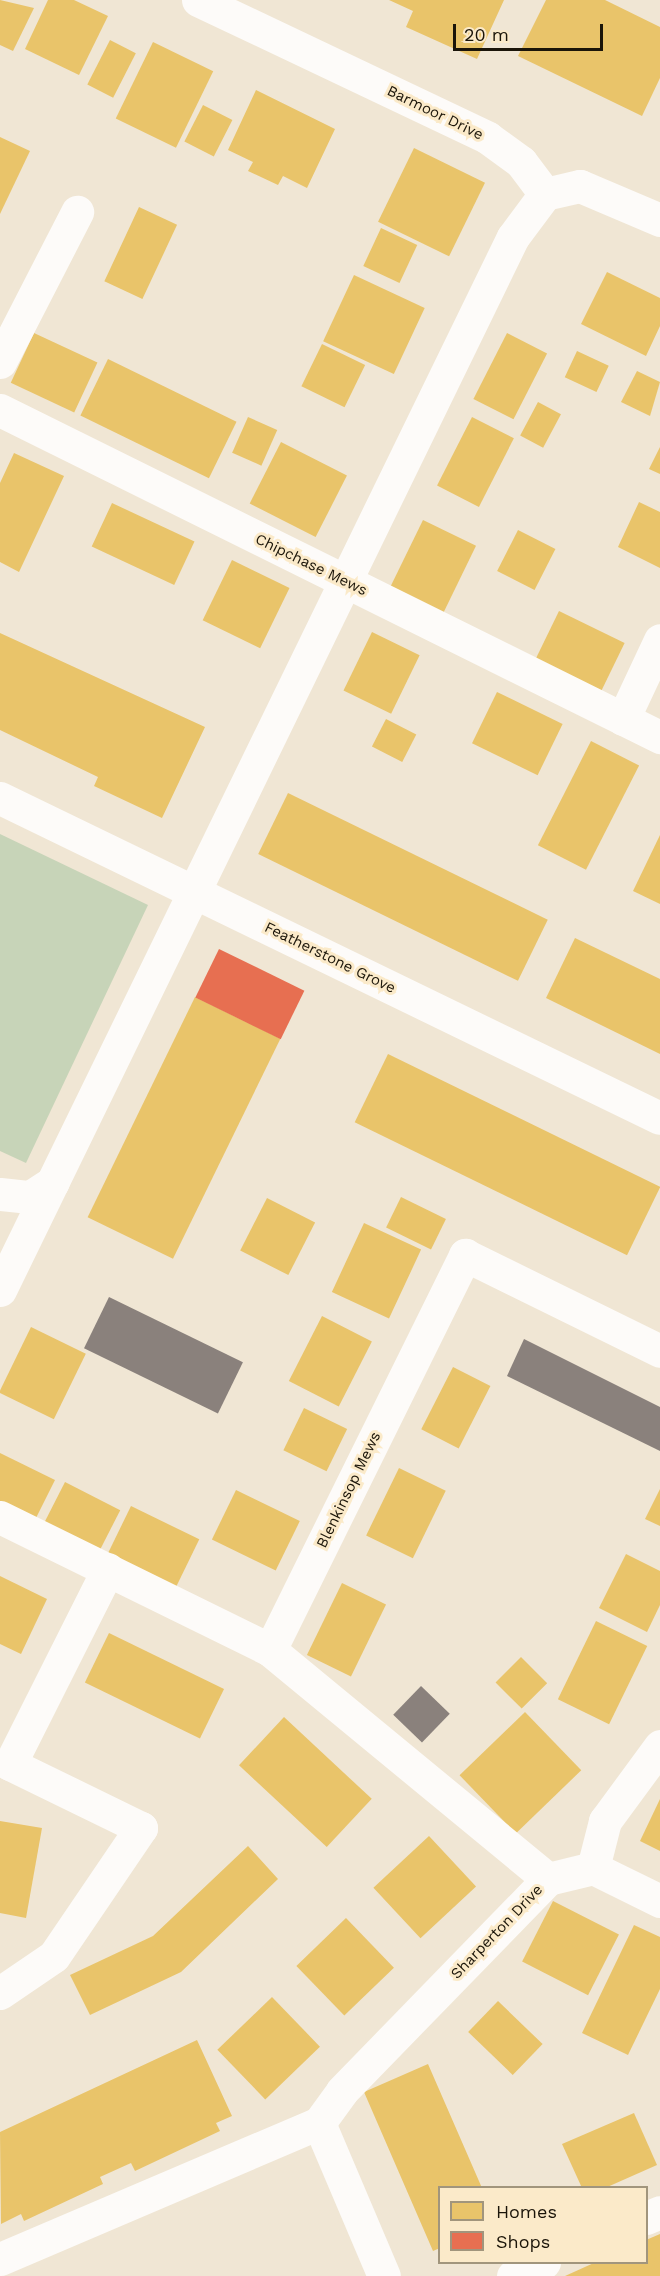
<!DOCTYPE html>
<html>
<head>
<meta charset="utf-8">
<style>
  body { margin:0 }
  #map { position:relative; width:660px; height:2276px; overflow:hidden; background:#f0e6d4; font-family:"Work Sans",sans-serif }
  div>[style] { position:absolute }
  .green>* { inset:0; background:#c7d4b8 }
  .homes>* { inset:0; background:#e9c46a; transform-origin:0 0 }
  .shops>* { inset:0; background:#e76f51; transform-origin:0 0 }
  .industry>* { inset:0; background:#8a817c; transform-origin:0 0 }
  .minor>* { height:33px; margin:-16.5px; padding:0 16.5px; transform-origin:16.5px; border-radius:16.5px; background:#fdfbf9 }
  span { translate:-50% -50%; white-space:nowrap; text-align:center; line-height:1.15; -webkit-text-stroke:6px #fbeac9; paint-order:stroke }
  .street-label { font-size:15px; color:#1b1509 }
  .legend { position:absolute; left:438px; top:2186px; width:210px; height:78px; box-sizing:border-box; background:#fbeac9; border:2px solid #a1957c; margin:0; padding:8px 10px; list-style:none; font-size:18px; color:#1b1509 }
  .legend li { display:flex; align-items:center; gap:12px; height:30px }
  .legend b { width:30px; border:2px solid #a1957c }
  .scale { position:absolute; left:453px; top:24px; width:150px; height:27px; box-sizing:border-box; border:3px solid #1b1509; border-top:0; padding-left:8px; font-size:18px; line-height:21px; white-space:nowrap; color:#1b1509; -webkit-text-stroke:4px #fbeac9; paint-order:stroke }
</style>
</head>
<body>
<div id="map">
  <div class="green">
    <i style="clip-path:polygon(0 834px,148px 905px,26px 1163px,0 1151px)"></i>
  </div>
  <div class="homes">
    <i style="clip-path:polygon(0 0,34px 8px,13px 51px,0 45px)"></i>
    <i style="clip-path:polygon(48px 0,74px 0,108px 16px,79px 75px,25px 49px)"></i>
    <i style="clip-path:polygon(389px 0,504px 0,477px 59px,406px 27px,413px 11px)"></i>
    <i style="clip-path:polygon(546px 0,605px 0,660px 27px,660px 78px,642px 116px,518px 56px)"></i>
    <i style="left:110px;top:40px;width:29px;height:50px;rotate:27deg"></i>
    <i style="left:153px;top:42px;width:67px;height:85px;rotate:26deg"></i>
    <i style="clip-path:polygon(256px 90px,335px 129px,307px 188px,283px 176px,278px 185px,248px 171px,253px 162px,228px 150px)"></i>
    <i style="left:203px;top:105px;width:33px;height:41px;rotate:27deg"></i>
    <i style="clip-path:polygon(0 137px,30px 151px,0 214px)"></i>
    <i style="left:414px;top:148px;width:79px;height:82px;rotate:26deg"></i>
    <i style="left:139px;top:207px;width:42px;height:82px;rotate:25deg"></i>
    <i style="left:381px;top:228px;width:40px;height:42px;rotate:25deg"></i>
    <i style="clip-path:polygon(607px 272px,660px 298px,660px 326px,646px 356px,581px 324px)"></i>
    <i style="left:354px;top:275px;width:78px;height:73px;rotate:25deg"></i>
    <i style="left:34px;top:333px;width:70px;height:55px;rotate:25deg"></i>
    <i style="left:507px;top:333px;width:45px;height:74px;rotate:27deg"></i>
    <i style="left:322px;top:344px;width:48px;height:47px;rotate:26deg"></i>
    <i style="left:577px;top:351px;width:35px;height:29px;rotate:25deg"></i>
    <i style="left:108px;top:359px;width:143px;height:63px;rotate:26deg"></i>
    <i style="clip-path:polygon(637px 371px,660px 382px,650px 416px,621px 402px)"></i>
    <i style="left:538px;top:402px;width:26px;height:38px;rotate:28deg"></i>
    <i style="left:248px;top:417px;width:32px;height:39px;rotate:24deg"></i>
    <i style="left:472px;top:417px;width:47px;height:77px;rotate:27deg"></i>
    <i style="left:281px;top:442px;width:74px;height:69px;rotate:27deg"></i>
    <i style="clip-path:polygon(660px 447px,660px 474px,649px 469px)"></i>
    <i style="clip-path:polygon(14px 453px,64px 476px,19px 572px,0 562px,0 483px)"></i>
    <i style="clip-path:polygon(639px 502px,660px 512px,660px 568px,618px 547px)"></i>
    <i style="left:112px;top:503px;width:91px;height:48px;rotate:25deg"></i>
    <i style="left:423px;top:520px;width:59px;height:83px;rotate:26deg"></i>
    <i style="left:518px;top:530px;width:42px;height:46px;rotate:27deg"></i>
    <i style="left:232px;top:560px;width:64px;height:67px;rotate:26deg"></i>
    <i style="left:559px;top:611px;width:73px;height:53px;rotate:26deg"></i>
    <i style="left:372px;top:632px;width:53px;height:65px;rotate:26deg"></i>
    <i style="clip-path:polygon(0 633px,205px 727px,162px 818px,94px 786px,98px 777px,0 730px)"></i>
    <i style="left:497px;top:692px;width:73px;height:57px;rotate:26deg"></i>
    <i style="left:386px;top:719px;width:34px;height:31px;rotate:27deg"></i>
    <i style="left:591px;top:741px;width:54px;height:117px;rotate:27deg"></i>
    <i style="left:288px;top:793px;width:289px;height:68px;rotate:26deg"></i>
    <i style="clip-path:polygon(660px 835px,660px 904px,633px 891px)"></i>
    <i style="clip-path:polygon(575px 938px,660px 979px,660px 1054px,546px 998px)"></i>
    <i style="left:195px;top:997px;width:95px;height:245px;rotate:26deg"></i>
    <i style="left:388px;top:1054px;width:303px;height:76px;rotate:26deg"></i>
    <i style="left:401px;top:1197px;width:50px;height:34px;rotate:26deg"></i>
    <i style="left:267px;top:1198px;width:54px;height:59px;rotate:27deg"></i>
    <i style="left:364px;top:1223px;width:63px;height:76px;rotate:25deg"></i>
    <i style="left:322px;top:1316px;width:56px;height:73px;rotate:27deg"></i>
    <i style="left:31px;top:1327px;width:61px;height:73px;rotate:26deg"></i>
    <i style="left:453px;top:1367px;width:42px;height:70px;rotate:27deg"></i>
    <i style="left:304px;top:1408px;width:48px;height:47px;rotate:26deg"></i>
    <i style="clip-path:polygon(0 1453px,55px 1480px,34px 1522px,0 1505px)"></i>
    <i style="left:399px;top:1468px;width:52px;height:75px;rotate:26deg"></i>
    <i style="left:65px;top:1482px;width:62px;height:52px;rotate:27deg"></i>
    <i style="clip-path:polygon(660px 1489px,660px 1526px,645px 1519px)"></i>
    <i style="left:236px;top:1490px;width:71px;height:55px;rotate:26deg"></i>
    <i style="left:131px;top:1506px;width:76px;height:60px;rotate:26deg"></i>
    <i style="clip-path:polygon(626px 1554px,660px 1571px,660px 1605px,647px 1632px,599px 1608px)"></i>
    <i style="clip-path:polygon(0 1576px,47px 1599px,21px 1654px,0 1644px)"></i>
    <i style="left:342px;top:1583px;width:49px;height:80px;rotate:26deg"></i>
    <i style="left:596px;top:1621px;width:57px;height:87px;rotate:26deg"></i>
    <i style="left:109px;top:1633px;width:128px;height:55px;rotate:26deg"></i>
    <i style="left:521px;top:1657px;width:37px;height:36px;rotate:45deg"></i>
    <i style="left:525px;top:1712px;width:81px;height:91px;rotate:46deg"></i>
    <i style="left:284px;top:1717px;width:120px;height:66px;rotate:43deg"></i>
    <i style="clip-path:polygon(660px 1799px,660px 1851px,640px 1841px)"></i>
    <i style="clip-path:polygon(0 1821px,42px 1828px,26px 1918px,0 1913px)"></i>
    <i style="left:429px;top:1836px;width:69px;height:76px;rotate:47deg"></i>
    <i style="clip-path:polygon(248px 1846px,278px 1879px,181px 1972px,90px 2015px,70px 1975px,153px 1936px)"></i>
    <i style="left:553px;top:1901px;width:74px;height:68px;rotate:27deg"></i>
    <i style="left:346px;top:1918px;width:69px;height:69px;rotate:46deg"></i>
    <i style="clip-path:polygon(634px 1925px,660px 1937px,660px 1989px,628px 2055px,582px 2033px)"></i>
    <i style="left:272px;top:1997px;width:69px;height:76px;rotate:46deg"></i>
    <i style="left:498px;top:2001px;width:62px;height:43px;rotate:44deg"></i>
    <i style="clip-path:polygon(197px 2040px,232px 2116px,216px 2123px,220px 2131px,135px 2171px,131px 2163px,100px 2177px,103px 2184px,24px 2221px,21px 2214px,1px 2224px,0 2132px)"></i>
    <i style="clip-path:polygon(428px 2064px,482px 2188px,440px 2188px,440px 2248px,433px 2251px,364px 2092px)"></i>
    <i style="clip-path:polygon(634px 2113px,657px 2165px,605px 2188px,582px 2188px,562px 2144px)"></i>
    <i style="clip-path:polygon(660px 2234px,660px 2276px,565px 2276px,596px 2262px,646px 2262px,646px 2240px)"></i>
  </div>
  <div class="shops">
    <i style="left:219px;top:949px;width:95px;height:54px;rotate:26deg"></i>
  </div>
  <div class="industry">
    <i style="left:109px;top:1297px;width:149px;height:57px;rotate:26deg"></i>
    <i style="clip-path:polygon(524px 1339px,660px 1407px,660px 1451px,507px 1376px)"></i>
    <i style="left:421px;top:1686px;width:40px;height:40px;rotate:44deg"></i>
  </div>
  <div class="minor">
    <i style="left:198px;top:0;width:321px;rotate:25.4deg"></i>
    <i style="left:488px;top:138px;width:41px;rotate:36deg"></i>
    <i style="left:521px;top:162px;width:40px;rotate:53deg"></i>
    <i style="left:545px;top:194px;width:36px;rotate:-13deg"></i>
    <i style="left:580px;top:186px;width:87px;rotate:23deg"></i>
    <i style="left:0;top:362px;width:169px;rotate:-62.8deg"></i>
    <i style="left:0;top:410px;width:737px;rotate:26.36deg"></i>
    <i style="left:623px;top:719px;width:87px;rotate:-64.9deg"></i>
    <i style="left:0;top:798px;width:733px;rotate:25.87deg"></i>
    <i style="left:0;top:1194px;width:30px;rotate:6deg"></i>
    <i style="left:30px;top:1197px;width:27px;rotate:-33deg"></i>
    <i style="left:0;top:1290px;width:1171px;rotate:-64.03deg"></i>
    <i style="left:513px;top:237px;width:54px;rotate:-53.3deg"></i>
    <i style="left:0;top:1517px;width:301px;rotate:26.2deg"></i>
    <i style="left:270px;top:1650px;width:441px;rotate:-63.7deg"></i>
    <i style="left:465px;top:1255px;width:217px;rotate:26.2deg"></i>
    <i style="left:270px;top:1650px;width:360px;rotate:39.5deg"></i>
    <i style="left:593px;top:1868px;width:49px;rotate:-75.7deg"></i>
    <i style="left:605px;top:1821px;width:93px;rotate:-53.7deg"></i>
    <i style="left:593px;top:1868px;width:75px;rotate:26.2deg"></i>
    <i style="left:0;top:1993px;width:65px;rotate:-34.4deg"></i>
    <i style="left:54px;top:1956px;width:155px;rotate:-55.8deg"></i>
    <i style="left:141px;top:1828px;width:146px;rotate:-154deg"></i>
    <i style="left:10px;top:1764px;width:218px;rotate:-63.3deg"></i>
    <i style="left:319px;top:2123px;width:39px;rotate:-54deg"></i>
    <i style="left:342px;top:2091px;width:296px;rotate:-45.8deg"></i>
    <i style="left:548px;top:1879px;width:46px;rotate:-13.7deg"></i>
    <i style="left:646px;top:2218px;width:15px;rotate:-23deg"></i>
    <i style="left:0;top:2259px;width:347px;rotate:-23.1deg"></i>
    <i style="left:319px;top:2123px;width:166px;rotate:67deg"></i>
    <i style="left:513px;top:2276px;width:34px;rotate:-24deg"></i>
  </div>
  <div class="street-label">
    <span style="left:435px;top:113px;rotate:26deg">Barmoor Drive</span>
    <span style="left:311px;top:565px;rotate:26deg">Chipchase Mews</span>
    <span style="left:330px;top:958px;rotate:26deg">Featherstone Grove</span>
    <span style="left:349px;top:1490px;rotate:-64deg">Blenkinsop Mews</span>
    <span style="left:497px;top:1932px;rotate:-46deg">Sharperton Drive</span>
  </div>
  <ul class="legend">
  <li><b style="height:16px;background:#e9c46a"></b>Homes</li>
  <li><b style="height:16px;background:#e76f51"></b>Shops</li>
  </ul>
  <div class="scale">20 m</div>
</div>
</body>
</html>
